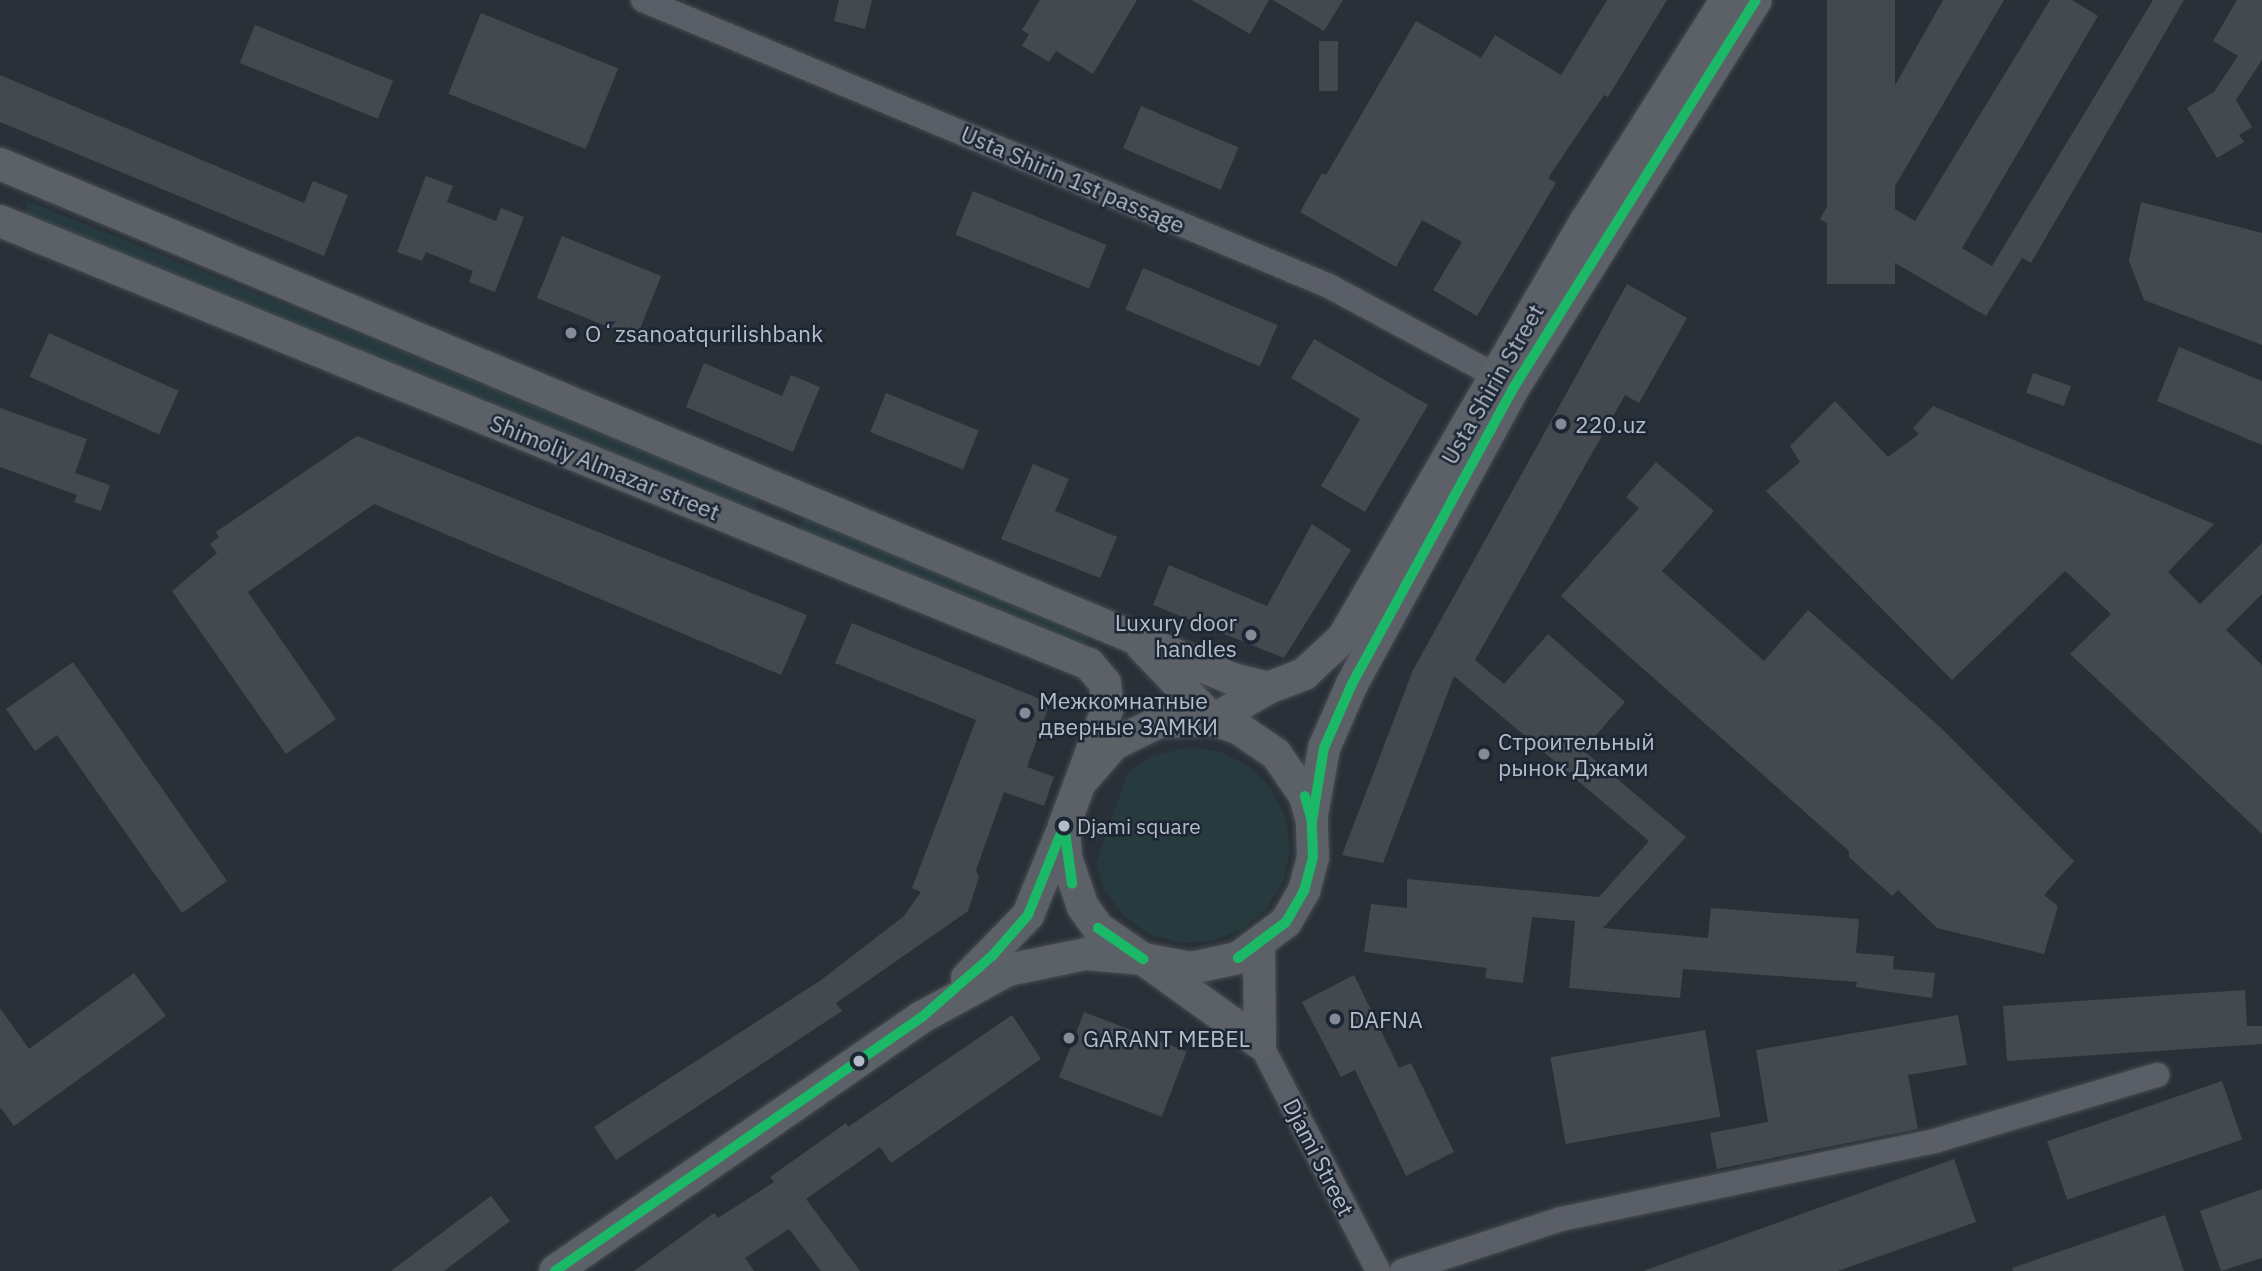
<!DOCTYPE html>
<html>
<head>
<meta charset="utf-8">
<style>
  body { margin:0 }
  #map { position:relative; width:2262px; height:1271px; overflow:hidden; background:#2a3038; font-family:"IBM Plex Sans",sans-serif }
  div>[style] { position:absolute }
  .green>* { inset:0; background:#273a3e }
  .building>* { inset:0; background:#444950; transform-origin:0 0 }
  .roads { filter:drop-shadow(0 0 2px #484c53) drop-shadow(0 0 2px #484c53) }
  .minor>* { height:24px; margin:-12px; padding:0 12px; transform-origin:12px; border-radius:12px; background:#5a5e66 }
  .major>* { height:32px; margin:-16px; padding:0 16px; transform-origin:16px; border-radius:16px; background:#5c6168 }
  .bus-1>* { height:10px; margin:-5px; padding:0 5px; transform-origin:5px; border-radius:5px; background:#1ab867 }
  .dots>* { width:19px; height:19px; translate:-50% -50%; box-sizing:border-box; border:4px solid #1d2633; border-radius:50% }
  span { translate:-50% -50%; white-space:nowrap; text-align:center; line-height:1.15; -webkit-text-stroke:5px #1d2633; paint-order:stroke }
  .bus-label { font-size:21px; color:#b4bcc9 }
  .left { translate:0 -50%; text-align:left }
  .street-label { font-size:23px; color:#b4bcc9 }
  .poi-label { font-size:23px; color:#b4bcc9 }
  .right { translate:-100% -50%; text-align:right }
</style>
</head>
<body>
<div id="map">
  <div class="green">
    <i style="clip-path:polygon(28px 201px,760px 496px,754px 512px,25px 215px)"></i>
    <i style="clip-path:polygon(807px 517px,1090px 634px,1084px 648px,801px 530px,800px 522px)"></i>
    <i style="clip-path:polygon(1187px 748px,1218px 751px,1247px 765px,1270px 787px,1285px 816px,1290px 848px,1284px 880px,1267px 908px,1243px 929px,1213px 941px,1180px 943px,1149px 934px,1123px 915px,1104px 889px,1096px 863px,1128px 772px,1155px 755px)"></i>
  </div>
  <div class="building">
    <i style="clip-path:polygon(839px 0,872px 0,865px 29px,834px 21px)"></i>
    <i style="clip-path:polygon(1040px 0,1137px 0,1093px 74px,1056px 51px,1049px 62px,1022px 46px,1029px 34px,1022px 30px)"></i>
    <i style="clip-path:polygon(1192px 0,1269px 0,1250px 34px)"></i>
    <i style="clip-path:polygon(1273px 0,1343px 0,1324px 31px)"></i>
    <i style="clip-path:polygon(1607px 0,1667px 0,1608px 97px,1604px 95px,1548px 178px,1556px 183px,1477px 316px,1433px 290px,1462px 242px,1422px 220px,1396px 267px,1300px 212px,1322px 173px,1326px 175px,1416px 21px,1481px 58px,1495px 35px,1561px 75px)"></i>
    <i style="left:1827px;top:0;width:68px;height:284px"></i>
    <i style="clip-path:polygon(1943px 0,2004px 0,1885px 203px,1915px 221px,2050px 0,2072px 0,2098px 16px,1962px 248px,1992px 266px,2153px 0,2184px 0,2031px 263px,2022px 258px,1986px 316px,1820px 219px)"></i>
    <i style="clip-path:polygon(2237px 0,2262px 0,2262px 60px,2236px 100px,2252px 127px,2239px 135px,2244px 142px,2217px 158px,2187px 108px,2214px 92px,2238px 56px,2213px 41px)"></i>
    <i style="left:481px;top:13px;width:148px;height:87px;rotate:22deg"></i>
    <i style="left:255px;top:25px;width:149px;height:41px;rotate:22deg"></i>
    <i style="left:1338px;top:41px;width:50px;height:19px;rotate:90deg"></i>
    <i style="clip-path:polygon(0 75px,304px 203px,313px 181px,348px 195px,324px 256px,0 122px)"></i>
    <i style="left:1141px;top:106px;width:106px;height:46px;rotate:23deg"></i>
    <i style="clip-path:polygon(426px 176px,453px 186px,447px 202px,496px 221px,501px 208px,524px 217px,495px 292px,469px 282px,473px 271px,426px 252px,422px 261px,397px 252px)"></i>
    <i style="left:973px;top:191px;width:144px;height:47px;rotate:22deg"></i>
    <i style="clip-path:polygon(2141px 202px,2262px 233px,2262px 345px,2144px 300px,2129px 261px)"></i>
    <i style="left:562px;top:236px;width:107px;height:67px;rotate:22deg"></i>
    <i style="left:1143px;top:268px;width:146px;height:45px;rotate:23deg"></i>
    <i style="clip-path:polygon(1627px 284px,1687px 318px,1639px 403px,1625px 395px,1475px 660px,1504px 684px,1548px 634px,1625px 702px,1583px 750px,1686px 837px,1603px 928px,1708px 938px,1711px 908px,1859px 919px,1856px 953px,1894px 956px,1893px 969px,1935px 973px,1932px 998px,1856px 987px,1857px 982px,1683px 969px,1680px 998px,1569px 988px,1575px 921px,1532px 917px,1523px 983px,1485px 978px,1487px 968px,1364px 952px,1371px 904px,1407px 908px,1407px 879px,1599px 897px,1649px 841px,1454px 676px,1383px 863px,1342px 855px,1413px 670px)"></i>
    <i style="left:49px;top:333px;width:142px;height:48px;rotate:24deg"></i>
    <i style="clip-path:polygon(1314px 339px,1428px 405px,1365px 512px,1321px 486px,1360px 419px,1291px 378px)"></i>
    <i style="clip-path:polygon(2179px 347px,2262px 381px,2262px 445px,2157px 401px)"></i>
    <i style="clip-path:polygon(704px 363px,782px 396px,791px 375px,820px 387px,793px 452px,686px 407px)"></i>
    <i style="left:2033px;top:373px;width:40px;height:21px;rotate:19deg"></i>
    <i style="left:886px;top:393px;width:100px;height:42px;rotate:22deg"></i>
    <i style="clip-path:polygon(1835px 401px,1888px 457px,1919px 434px,1913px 428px,1933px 406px,2214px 524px,2168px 572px,2200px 604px,2262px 543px,2262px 594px,2226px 630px,2262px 665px,2262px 834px,2070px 654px,2111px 614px,2065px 571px,1952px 680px,1766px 491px,1800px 462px,1790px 446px)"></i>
    <i style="clip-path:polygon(0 408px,87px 439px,75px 473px,110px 485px,101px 511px,74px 502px,77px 495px,0 467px)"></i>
    <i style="clip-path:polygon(357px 436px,807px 615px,781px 675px,374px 504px,248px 592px,336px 719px,286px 754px,172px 591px,217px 553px,210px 544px,219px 537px,216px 532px)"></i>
    <i style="clip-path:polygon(1656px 462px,1714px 511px,1662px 571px,1764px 661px,1808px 610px,1941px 728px,2074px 861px,2044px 895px,2058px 906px,2044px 954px,1937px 928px,1898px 890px,1892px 896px,1849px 857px,1849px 851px,1561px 596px,1639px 508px,1626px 497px)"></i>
    <i style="clip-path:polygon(1033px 464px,1069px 479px,1055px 511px,1117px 537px,1100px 578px,1001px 539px)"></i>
    <i style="clip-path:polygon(1312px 524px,1351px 550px,1284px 658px,1153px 605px,1169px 565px,1267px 606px)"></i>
    <i style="clip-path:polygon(852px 623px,1050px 703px,1027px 767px,1054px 777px,1044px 806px,1004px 792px,976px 870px,979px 877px,968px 911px,836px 1003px,842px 1011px,616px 1160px,594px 1127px,821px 980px,904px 916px,921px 892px,912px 888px,976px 720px,835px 663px)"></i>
    <i style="clip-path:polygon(73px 662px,227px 881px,182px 913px,57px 735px,35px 751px,6px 709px)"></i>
    <i style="clip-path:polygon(134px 973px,166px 1016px,14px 1126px,0 1107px,0 1008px,29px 1049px)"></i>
    <i style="clip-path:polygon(1354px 975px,1399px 1068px,1411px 1063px,1454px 1152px,1406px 1176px,1355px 1070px,1341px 1077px,1302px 1002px)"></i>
    <i style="clip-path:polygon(2245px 990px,2247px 1026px,2262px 1026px,2262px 1044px,2007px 1061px,2003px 1006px)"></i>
    <i style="left:1084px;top:1012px;width:110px;height:70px;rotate:21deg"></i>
    <i style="clip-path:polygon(1012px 1015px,1041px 1059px,891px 1163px,880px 1147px,806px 1199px,860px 1271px,821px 1271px,789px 1229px,745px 1258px,754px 1271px,634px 1271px,714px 1213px,718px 1218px,774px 1182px,770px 1177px,846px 1123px,848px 1127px)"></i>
    <i style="clip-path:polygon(1958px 1015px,1967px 1065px,1908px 1075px,1918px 1129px,1717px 1169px,1710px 1133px,1768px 1122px,1756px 1050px)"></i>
    <i style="left:1705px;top:1030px;width:88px;height:157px;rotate:80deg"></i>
    <i style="left:2222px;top:1081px;width:62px;height:185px;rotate:71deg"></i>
    <i style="clip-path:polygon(1954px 1159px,1976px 1222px,1838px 1271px,1643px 1271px)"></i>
    <i style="clip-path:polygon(2262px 1189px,2262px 1258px,2221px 1271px,2200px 1211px)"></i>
    <i style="clip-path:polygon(491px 1196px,510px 1221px,444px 1271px,391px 1271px)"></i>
    <i style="clip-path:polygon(2165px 1215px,2184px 1271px,2013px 1271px,2012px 1268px)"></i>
  </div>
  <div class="roads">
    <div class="minor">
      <i style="left:643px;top:0;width:743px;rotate:22.63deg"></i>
      <i style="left:1329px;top:286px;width:204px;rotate:28.3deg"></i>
      <i style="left:1260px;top:1043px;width:257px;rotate:62.6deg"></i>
      <i style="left:1402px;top:1271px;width:167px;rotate:-18.1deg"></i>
      <i style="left:1561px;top:1219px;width:381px;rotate:-11.8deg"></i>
      <i style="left:1934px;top:1141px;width:233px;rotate:-16.5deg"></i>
    </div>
    <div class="major">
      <i style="left:0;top:164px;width:1336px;rotate:22.67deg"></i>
      <i style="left:1233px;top:679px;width:36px;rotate:14deg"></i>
      <i style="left:0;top:221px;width:1176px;rotate:22.14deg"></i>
      <i style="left:1089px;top:664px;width:25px;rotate:50deg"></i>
      <i style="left:1105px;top:683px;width:24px;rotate:83deg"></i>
      <i style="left:1108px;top:707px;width:127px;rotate:110.3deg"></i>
      <i style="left:1064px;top:826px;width:32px;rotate:86deg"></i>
      <i style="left:1066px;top:858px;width:52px;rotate:70.9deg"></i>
      <i style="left:1083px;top:907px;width:26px;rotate:54deg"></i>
      <i style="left:1098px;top:928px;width:55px;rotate:34.6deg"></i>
      <i style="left:1143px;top:959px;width:49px;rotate:10.6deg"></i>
      <i style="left:1191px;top:968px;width:48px;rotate:-12deg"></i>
      <i style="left:1238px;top:958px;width:60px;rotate:-36.9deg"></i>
      <i style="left:1286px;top:922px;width:36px;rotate:-60deg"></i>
      <i style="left:1304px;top:891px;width:35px;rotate:-75deg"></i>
      <i style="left:1313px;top:857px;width:36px;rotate:-92deg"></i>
      <i style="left:1312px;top:821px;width:26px;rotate:-106deg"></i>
      <i style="left:1305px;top:796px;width:51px;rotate:-124.6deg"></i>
      <i style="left:1276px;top:754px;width:46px;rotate:-145.6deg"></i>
      <i style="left:1238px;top:728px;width:26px;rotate:-162deg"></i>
      <i style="left:1213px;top:720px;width:54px;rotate:177.9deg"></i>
      <i style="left:1159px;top:722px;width:50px;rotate:153.9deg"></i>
      <i style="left:1114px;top:744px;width:52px;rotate:131.1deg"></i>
      <i style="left:1142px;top:646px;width:103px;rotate:46.2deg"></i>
      <i style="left:1213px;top:720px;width:64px;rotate:-30.2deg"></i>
      <i style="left:1268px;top:688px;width:39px;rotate:-21deg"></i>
      <i style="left:1304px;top:674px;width:53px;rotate:-42.7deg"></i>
      <i style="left:1343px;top:638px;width:483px;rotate:-59.8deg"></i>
      <i style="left:1586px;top:221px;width:262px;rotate:-57.6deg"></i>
      <i style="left:1312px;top:815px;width:68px;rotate:-79.8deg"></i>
      <i style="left:1324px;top:748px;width:70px;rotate:-66.4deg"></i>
      <i style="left:1352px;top:684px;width:338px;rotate:-61.4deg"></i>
      <i style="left:1514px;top:387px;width:456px;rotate:-58deg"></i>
      <i style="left:1259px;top:946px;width:97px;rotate:89.4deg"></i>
      <i style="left:967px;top:978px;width:88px;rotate:-45.9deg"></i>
      <i style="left:1028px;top:915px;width:87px;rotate:-67.8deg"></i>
      <i style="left:555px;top:1271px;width:446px;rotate:-34.7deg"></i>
      <i style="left:922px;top:1017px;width:98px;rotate:-28.7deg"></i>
      <i style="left:1008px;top:970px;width:80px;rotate:-11.6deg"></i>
      <i style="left:1086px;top:954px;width:57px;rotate:5deg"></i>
      <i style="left:1143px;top:959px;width:144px;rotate:35.7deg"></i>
    </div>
  </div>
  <div class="bus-1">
    <i style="left:1312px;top:821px;width:74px;rotate:-80.7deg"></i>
    <i style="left:1324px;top:748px;width:70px;rotate:-66.4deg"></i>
    <i style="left:1352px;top:684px;width:338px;rotate:-61.4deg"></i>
    <i style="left:1514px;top:387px;width:456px;rotate:-58deg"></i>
    <i style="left:1064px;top:826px;width:58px;rotate:82deg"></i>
    <i style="left:1064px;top:826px;width:58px;rotate:82deg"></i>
    <i style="left:1286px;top:922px;width:36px;rotate:-60deg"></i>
    <i style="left:1304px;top:891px;width:35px;rotate:-75deg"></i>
    <i style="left:1313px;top:857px;width:36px;rotate:-92deg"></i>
    <i style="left:1312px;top:821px;width:26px;rotate:-106deg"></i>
    <i style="left:1098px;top:928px;width:55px;rotate:34.6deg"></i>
    <i style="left:1098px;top:928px;width:55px;rotate:34.6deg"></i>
    <i style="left:1238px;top:958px;width:60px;rotate:-36.9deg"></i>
    <i style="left:1238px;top:958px;width:60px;rotate:-36.9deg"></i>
    <i style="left:555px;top:1271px;width:446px;rotate:-34.7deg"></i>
    <i style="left:922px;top:1017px;width:94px;rotate:-41.1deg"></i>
    <i style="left:993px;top:955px;width:53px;rotate:-48.8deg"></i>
    <i style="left:1028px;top:915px;width:96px;rotate:-68deg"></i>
  </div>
  <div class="dots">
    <i style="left:571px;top:333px;background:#848b96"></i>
    <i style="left:1561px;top:424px;background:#848b96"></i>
    <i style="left:1251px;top:635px;background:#848b96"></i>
    <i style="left:1025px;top:713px;background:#848b96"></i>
    <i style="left:1484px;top:754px;background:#848b96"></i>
    <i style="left:1064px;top:826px;background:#b4bcc9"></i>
    <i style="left:1335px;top:1019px;background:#848b96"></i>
    <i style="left:1069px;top:1038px;background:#848b96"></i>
    <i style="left:859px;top:1061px;background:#b4bcc9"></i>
  </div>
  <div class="bus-label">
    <span class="left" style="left:1077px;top:826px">Djami square</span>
  </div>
  <div class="street-label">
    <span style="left:1073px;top:179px;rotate:23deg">Usta Shirin 1st passage</span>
    <span style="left:1492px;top:384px;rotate:-60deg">Usta Shirin Street</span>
    <span style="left:605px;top:467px;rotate:22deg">Shimoliy Almazar street</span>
    <span style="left:1319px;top:1157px;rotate:63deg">Djami Street</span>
  </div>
  <div class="poi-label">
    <span class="left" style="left:585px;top:333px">Oʻzsanoatqurilishbank</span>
    <span class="left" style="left:1575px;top:424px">220.uz</span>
    <span class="right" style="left:1237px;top:635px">Luxury door<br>handles</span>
    <span class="left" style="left:1039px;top:713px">Межкомнатные<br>дверные ЗАМКИ</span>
    <span class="left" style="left:1498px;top:754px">Строительный<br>рынок Джами</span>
    <span class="left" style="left:1349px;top:1019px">DAFNA</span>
    <span class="left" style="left:1083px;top:1038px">GARANT MEBEL</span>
  </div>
</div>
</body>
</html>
